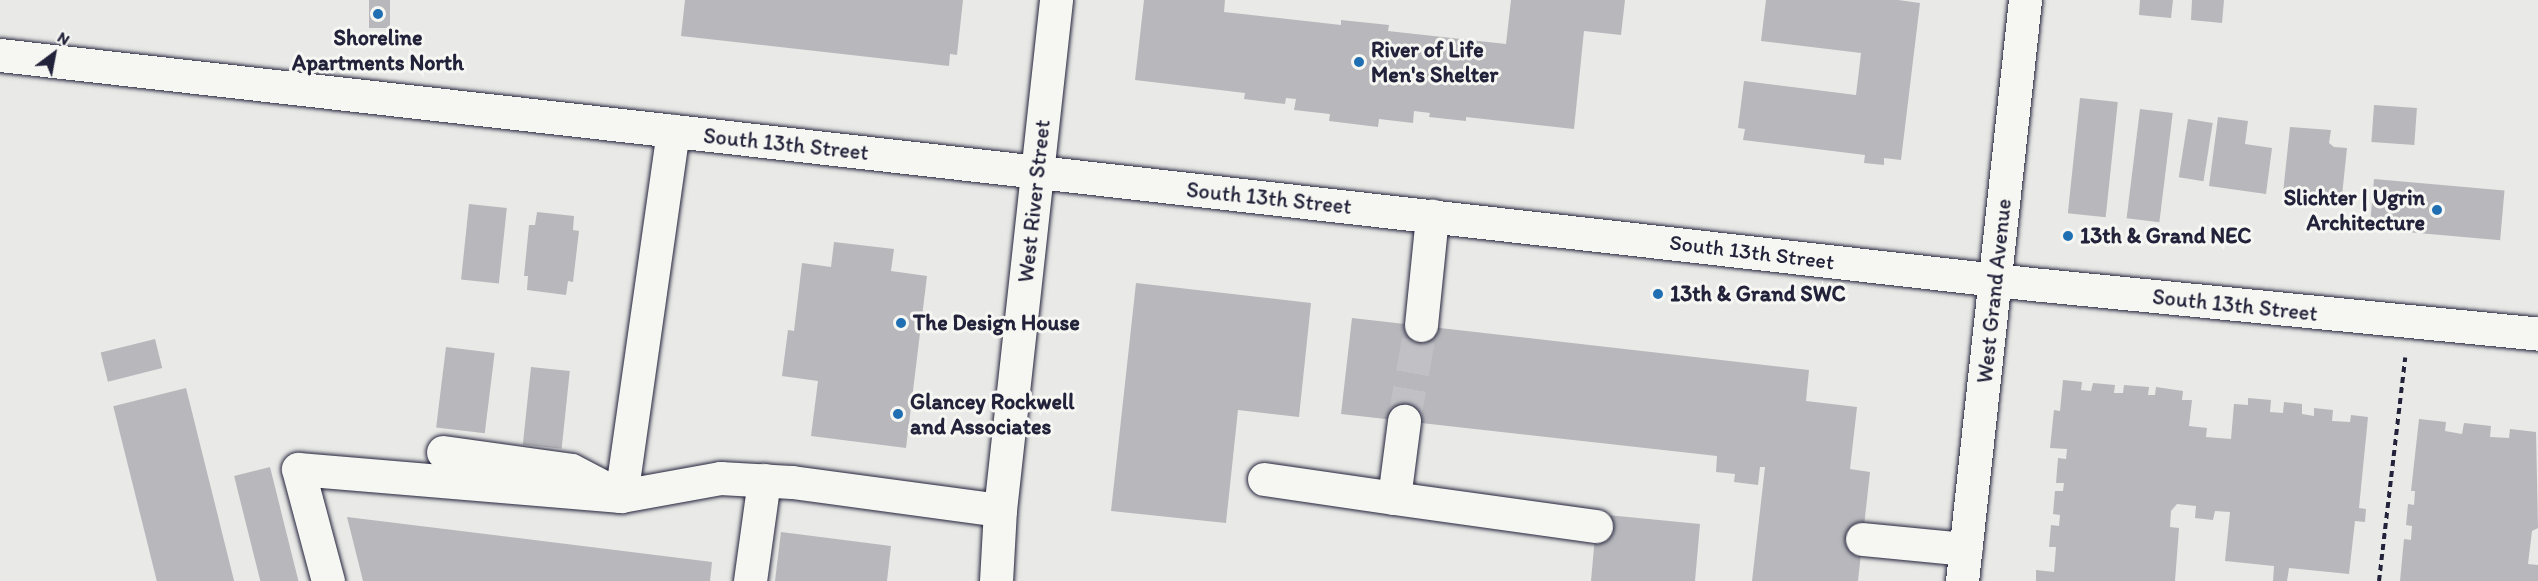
<!DOCTYPE html>
<html>
<head>
<meta charset="utf-8">
<style>
  body { margin:0 }
  #map { position:relative; width:2538px; height:581px; overflow:hidden; background:#e9e9e7; font-family:Itim,sans-serif }
  div>[style] { position:absolute }
  .building>* { inset:0; background:#b8b8bc; transform-origin:0 0 }
  .minor-tunnel>* { height:33px; margin-top:-16.5px; transform-origin:0; background:repeating-linear-gradient(90deg,#c1c1c5 0 33px,transparent 0 49px) }
  .path>* { height:4px; margin-top:-2px; transform-origin:0; background:repeating-linear-gradient(90deg,#22223b 0 6px,transparent 0 10.5px) }
  .roads { filter:drop-shadow(0 0 2px #22223b) drop-shadow(0 0 2px #22223b) }
  .minor>* { height:33px; margin:-16.5px; padding:0 16.5px; transform-origin:16.5px; border-radius:16.5px; background:#f6f6f2 }
  .major>* { height:33px; margin:-16.5px; padding:0 16.5px; transform-origin:16.5px; border-radius:16.5px; background:#f6f6f2 }
  .dots>* { width:16px; height:16px; translate:-50% -50%; box-sizing:border-box; border:3px solid #f6f6f2; border-radius:50% }
  span { translate:-50% -50%; white-space:nowrap; text-align:center; line-height:1.15; -webkit-text-stroke:6px #f6f6f2; paint-order:stroke }
  .poi-label { font-size:22px; color:#22223b; font-weight:700 }
  .left { translate:0 -50%; text-align:left }
  .right { translate:-100% -50%; text-align:right }
  .street-label { font-size:22px; color:#22223b }
  .north { position:absolute; left:24px; top:24px; width:60px; height:60px; -webkit-text-stroke:4px #f6f6f2; paint-order:stroke; rotate:32deg; font-size:16px; font-weight:700; line-height:24px; text-align:center; color:#22223b }
  .north::after { content:''; display:block; margin:auto; width:21px; height:27px; background:#22223b; clip-path:polygon(50% 0,100% 100%,50% 72%,0 100%) }
</style>
</head>
<body>
<div id="map">
  <div class="building">
    <i style="left:369px;top:0;width:21px;height:28px"></i>
    <i style="clip-path:polygon(685px 0,963px 0,957px 55px,950px 54px,949px 66px,681px 36px)"></i>
    <i style="clip-path:polygon(1144px 0,1225px 0,1224px 12px,1341px 25px,1341px 20px,1389px 25px,1388px 31px,1506px 44px,1511px 0,1625px 0,1621px 35px,1584px 31px,1574px 129px,1466px 117px,1466px 121px,1429px 117px,1430px 113px,1414px 111px,1413px 123px,1379px 119px,1378px 127px,1329px 121px,1330px 114px,1294px 110px,1296px 99px,1286px 98px,1285px 104px,1244px 99px,1245px 93px,1135px 80px)"></i>
    <i style="clip-path:polygon(1766px 0,1898px 0,1920px 3px,1901px 160px,1884px 158px,1884px 165px,1864px 163px,1865px 155px,1743px 140px,1745px 129px,1738px 128px,1744px 81px,1856px 95px,1861px 53px,1761px 41px)"></i>
    <i style="clip-path:polygon(2140px 0,2173px 0,2171px 18px,2139px 15px)"></i>
    <i style="clip-path:polygon(2192px 0,2224px 0,2222px 23px,2191px 20px)"></i>
    <i style="left:2080px;top:98px;width:38px;height:116px;rotate:6deg"></i>
    <i style="left:2374px;top:105px;width:43px;height:37px;rotate:4deg"></i>
    <i style="left:2140px;top:109px;width:33px;height:110px;rotate:7deg"></i>
    <i style="clip-path:polygon(2218px 117px,2248px 121px,2245px 144px,2272px 148px,2266px 194px,2209px 186px)"></i>
    <i style="left:2188px;top:119px;width:25px;height:59px;rotate:9deg"></i>
    <i style="clip-path:polygon(2290px 127px,2331px 130px,2329px 143px,2334px 147px,2347px 148px,2341px 205px,2313px 203px,2314px 196px,2283px 193px)"></i>
    <i style="left:2374px;top:179px;width:131px;height:50px;rotate:5deg"></i>
    <i style="left:469px;top:204px;width:38px;height:76px;rotate:6deg"></i>
    <i style="clip-path:polygon(537px 212px,574px 216px,573px 230px,579px 231px,573px 282px,568px 281px,566px 295px,527px 290px,528px 276px,524px 276px,529px 225px,535px 225px)"></i>
    <i style="clip-path:polygon(834px 242px,894px 249px,891px 271px,927px 276px,906px 448px,811px 436px,818px 381px,782px 376px,788px 330px,794px 331px,802px 263px,831px 267px)"></i>
    <i style="clip-path:polygon(1136px 283px,1311px 303px,1299px 417px,1238px 410px,1226px 523px,1111px 511px)"></i>
    <i style="clip-path:polygon(1352px 318px,1809px 370px,1806px 401px,1857px 407px,1850px 469px,1870px 472px,1858px 581px,1752px 581px,1765px 467px,1760px 467px,1758px 485px,1734px 482px,1735px 474px,1716px 472px,1717px 456px,1341px 414px)"></i>
    <i style="left:155px;top:339px;width:30px;height:56px;rotate:76deg"></i>
    <i style="left:446px;top:347px;width:49px;height:81px;rotate:7deg"></i>
    <i style="left:531px;top:367px;width:39px;height:78px;rotate:6deg"></i>
    <i style="clip-path:polygon(2063px 380px,2082px 382px,2081px 390px,2091px 391px,2093px 383px,2115px 385px,2114px 393px,2123px 393px,2124px 385px,2149px 387px,2148px 395px,2155px 395px,2156px 387px,2183px 391px,2182px 400px,2192px 400px,2189px 426px,2207px 428px,2206px 437px,2231px 439px,2234px 404px,2248px 405px,2248px 398px,2271px 400px,2270px 412px,2283px 413px,2284px 402px,2302px 404px,2302px 414px,2314px 416px,2314px 408px,2333px 410px,2332px 421px,2350px 422px,2351px 415px,2368px 417px,2359px 508px,2366px 509px,2365px 522px,2355px 521px,2349px 574px,2289px 568px,2287px 581px,2273px 581px,2274px 566px,2225px 561px,2230px 512px,2215px 511px,2213px 520px,2195px 518px,2196px 506px,2177px 504px,2171px 511px,2170px 527px,2179px 528px,2175px 581px,2036px 581px,2036px 570px,2054px 572px,2056px 547px,2049px 547px,2051px 525px,2059px 526px,2060px 515px,2053px 514px,2055px 491px,2063px 491px,2064px 483px,2056px 483px,2058px 458px,2066px 459px,2067px 449px,2050px 448px,2054px 410px,2060px 411px)"></i>
    <i style="left:186px;top:388px;width:199px;height:75px;rotate:76deg"></i>
    <i style="clip-path:polygon(2419px 419px,2446px 422px,2445px 431px,2462px 434px,2464px 423px,2491px 426px,2490px 437px,2509px 438px,2510px 429px,2536px 432px,2538px 528px,2532px 531px,2528px 564px,2538px 565px,2538px 581px,2400px 581px,2404px 539px,2411px 540px,2412px 526px,2406px 525px,2408px 504px,2414px 505px,2415px 491px,2411px 491px)"></i>
    <i style="left:270px;top:467px;width:118px;height:37px;rotate:76deg"></i>
    <i style="clip-path:polygon(1597px 514px,1700px 524px,1695px 581px,1591px 581px)"></i>
    <i style="clip-path:polygon(347px 517px,712px 562px,710px 581px,363px 581px)"></i>
    <i style="clip-path:polygon(781px 532px,891px 546px,887px 581px,775px 581px)"></i>
  </div>
  <div class="minor-tunnel">
    <i style="left:1404px;top:421px;width:97px;rotate:-80deg"></i>
  </div>
  <div class="path">
    <i style="left:2379px;top:581px;width:225px;rotate:-83.3deg"></i>
  </div>
  <div class="roads">
    <div class="minor">
      <i style="left:0;top:55px;width:2055px;rotate:6.43deg"></i>
      <i style="left:2042px;top:285px;width:498px;rotate:5.6deg"></i>
      <i style="left:1421px;top:325px;width:110px;rotate:-84.2deg"></i>
      <i style="left:443px;top:452px;width:129px;rotate:8deg"></i>
      <i style="left:571px;top:470px;width:56px;rotate:27.5deg"></i>
      <i style="left:621px;top:496px;width:369px;rotate:-81.9deg"></i>
      <i style="left:1264px;top:479px;width:131px;rotate:8.3deg"></i>
      <i style="left:1394px;top:498px;width:78px;rotate:-82.6deg"></i>
      <i style="left:1394px;top:498px;width:204px;rotate:7.9deg"></i>
      <i style="left:1862px;top:539px;width:104px;rotate:5.5deg"></i>
      <i style="left:328px;top:581px;width:116px;rotate:-105deg"></i>
      <i style="left:298px;top:469px;width:324px;rotate:4.8deg"></i>
      <i style="left:621px;top:496px;width:101px;rotate:-10.3deg"></i>
      <i style="left:720px;top:478px;width:72px;rotate:3.2deg"></i>
      <i style="left:792px;top:482px;width:210px;rotate:7.7deg"></i>
      <i style="left:750px;top:581px;width:102px;rotate:-82.1deg"></i>
      <i style="left:1962px;top:581px;width:584px;rotate:-83.81deg"></i>
    </div>
    <div class="major">
      <i style="left:996px;top:581px;width:71px;rotate:-86.8deg"></i>
      <i style="left:1000px;top:510px;width:513px;rotate:-83.73deg"></i>
    </div>
  </div>
  <div class="dots">
    <i style="left:378px;top:14px;background:#1f6fb2"></i>
    <i style="left:1359px;top:62px;background:#1f6fb2"></i>
    <i style="left:2437px;top:210px;background:#1f6fb2"></i>
    <i style="left:2068px;top:236px;background:#1f6fb2"></i>
    <i style="left:1658px;top:294px;background:#1f6fb2"></i>
    <i style="left:901px;top:323px;background:#1f6fb2"></i>
    <i style="left:898px;top:414px;background:#1f6fb2"></i>
  </div>
  <div class="poi-label">
    <span style="left:378px;top:50px">Shoreline<br>Apartments North</span>
    <span class="left" style="left:1371px;top:62px">River of Life<br>Men's Shelter</span>
    <span class="right" style="left:2425px;top:210px">Slichter | Ugrin<br>Architecture</span>
    <span class="left" style="left:2080px;top:236px">13th &amp; Grand NEC</span>
    <span class="left" style="left:1670px;top:294px">13th &amp; Grand SWC</span>
    <span class="left" style="left:913px;top:323px">The Design House</span>
    <span class="left" style="left:910px;top:414px">Glancey Rockwell<br>and Associates</span>
  </div>
  <div class="street-label">
    <span style="left:786px;top:144px;rotate:6deg">South 13th Street</span>
    <span style="left:1269px;top:198px;rotate:6deg">South 13th Street</span>
    <span style="left:1034px;top:201px;rotate:-84deg">West River Street</span>
    <span style="left:1752px;top:252px;rotate:7deg">South 13th Street</span>
    <span style="left:1994px;top:291px;rotate:-84deg">West Grand Avenue</span>
    <span style="left:2235px;top:305px;rotate:6deg">South 13th Street</span>
  </div>
  <div class="north">N</div>
</div>
</body>
</html>
